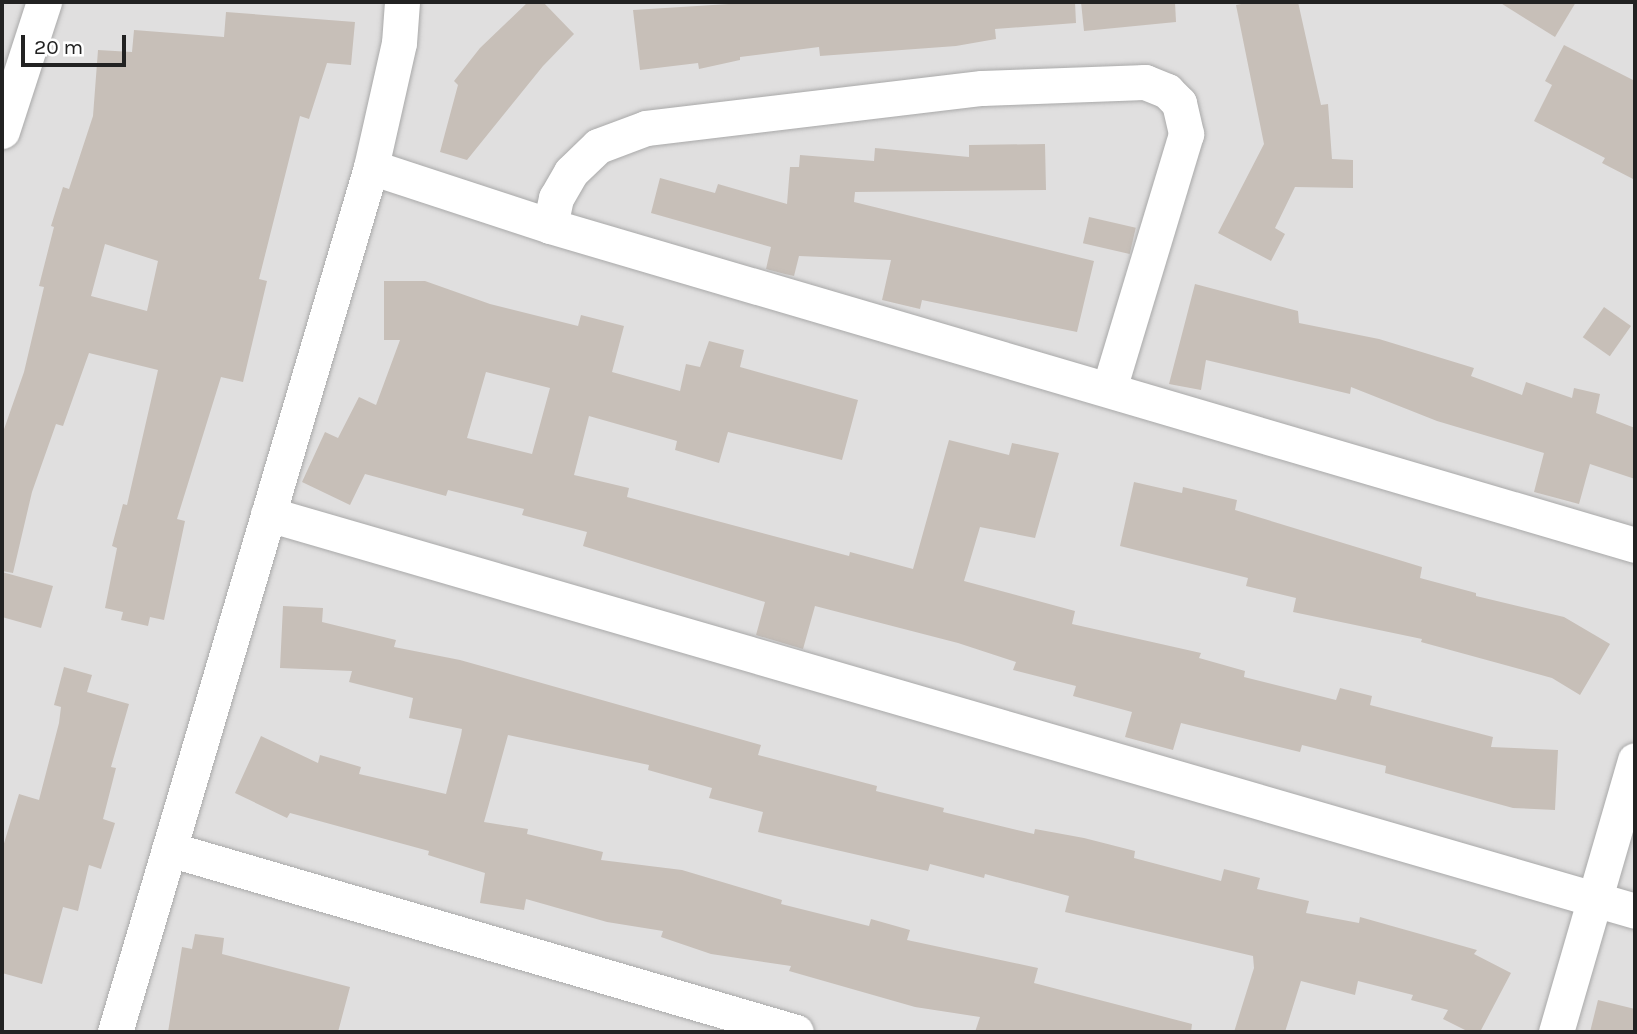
<!DOCTYPE html>
<html>
<head>
<meta charset="utf-8">
<style>
  body { margin:0 }
  #map { position:relative; width:1637px; height:1034px; overflow:hidden; background:#f2efe9; font-family:Karla,sans-serif }
  div>[style] { position:absolute }
  .residential>* { inset:0; background:#e0dfdf; transform-origin:0 0 }
  .building>* { inset:0; background:#c7bfb8; transform-origin:0 0 }
  .roads { filter:drop-shadow(0 0 2px #a9a9a9) drop-shadow(0 0 2px #a9a9a9) }
  .minor>* { height:35px; margin:-17.5px; padding:0 17.5px; transform-origin:17.5px; border-radius:17.5px; background:#fff }
  span { translate:-50% -50%; white-space:nowrap; text-align:center; line-height:1.15; -webkit-text-stroke:5px #fff; paint-order:stroke }
  .frame { position:absolute; inset:0; border:4px solid #222; pointer-events:none }
  .scale { position:absolute; left:21px; top:35px; width:105px; height:32px; box-sizing:border-box; border:4px solid #222; border-top:0; padding-left:9px; font-size:21px; line-height:24px; white-space:nowrap; color:#222; -webkit-text-stroke:5px #fff; paint-order:stroke }
</style>
</head>
<body>
<div id="map">
  <div class="residential">
    <i style="left:2px;top:2px;width:1633px;height:1030px"></i>
  </div>
  <div class="building">
    <i style="clip-path:polygon(528px 2px,543px 2px,574px 34px,543px 66px,467px 160px,440px 152px,458px 85px,454px 81px,480px 48px)"></i>
    <i style="clip-path:polygon(761px 2px,1075px 2px,1076px 23px,995px 29px,996px 39px,956px 46px,820px 56px,819px 47px,740px 57px,740px 60px,699px 69px,698px 63px,640px 70px,633px 10px)"></i>
    <i style="clip-path:polygon(1081px 2px,1175px 2px,1176px 22px,1084px 31px)"></i>
    <i style="clip-path:polygon(1252px 2px,1298px 2px,1321px 105px,1328px 104px,1332px 159px,1353px 160px,1353px 188px,1295px 187px,1275px 228px,1285px 234px,1271px 261px,1218px 233px,1264px 144px,1236px 5px)"></i>
    <i style="clip-path:polygon(1499px 2px,1576px 2px,1555px 37px)"></i>
    <i style="clip-path:polygon(evenodd,226px 12px,355px 22px,351px 65px,327px 63px,309px 119px,300px 116px,259px 279px,267px 281px,243px 382px,221px 377px,177px 519px,185px 521px,164px 620px,150px 617px,148px 626px,121px 620px,123px 612px,105px 608px,117px 548px,112px 546px,123px 504px,127px 505px,158px 370px,89px 353px,63px 426px,56px 424px,32px 492px,13px 573px,2px 571px,2px 435px,24px 372px,44px 287px,39px 286px,54px 227px,51px 226px,63px 187px,69px 189px,93px 116px,98px 50px,132px 52px,134px 30px,224px 37px,226px 12px,105px 244px,158px 261px,147px 311px,91px 296px,105px 244px)"></i>
    <i style="clip-path:polygon(1564px 45px,1635px 81px,1635px 180px,1602px 163px,1605px 158px,1534px 121px,1552px 85px,1545px 81px)"></i>
    <i style="clip-path:polygon(1045px 144px,1046px 190px,855px 192px,854px 202px,1094px 261px,1077px 332px,922px 300px,920px 309px,882px 300px,891px 260px,799px 256px,794px 276px,785px 274px,766px 269px,771px 247px,651px 213px,660px 178px,715px 193px,718px 184px,787px 204px,790px 167px,799px 167px,800px 155px,874px 161px,875px 148px,969px 157px,969px 145px)"></i>
    <i style="left:1089px;top:217px;width:48px;height:27px;rotate:13deg"></i>
    <i style="clip-path:polygon(evenodd,384px 281px,425px 281px,490px 304px,578px 326px,581px 315px,624px 326px,612px 372px,680px 391px,686px 364px,700px 367px,709px 341px,744px 350px,740px 367px,858px 400px,842px 460px,728px 432px,719px 463px,675px 450px,677px 441px,589px 416px,574px 475px,629px 488px,627px 497px,849px 556px,850px 552px,913px 569px,949px 440px,1009px 455px,1012px 443px,1059px 453px,1035px 538px,980px 527px,964px 581px,1075px 611px,1072px 624px,1201px 653px,1199px 658px,1245px 671px,1244px 677px,1336px 700px,1340px 688px,1372px 696px,1370px 705px,1493px 737px,1491px 747px,1558px 750px,1555px 810px,1513px 808px,1385px 773px,1386px 766px,1302px 745px,1300px 752px,1181px 723px,1173px 750px,1125px 737px,1132px 712px,1073px 696px,1076px 686px,1013px 670px,1016px 662px,958px 643px,815px 606px,803px 649px,756px 635px,765px 602px,583px 546px,587px 532px,522px 515px,524px 509px,448px 490px,446px 496px,365px 474px,350px 505px,302px 482px,325px 432px,338px 438px,359px 397px,376px 405px,400px 340px,384px 340px,384px 281px,486px 372px,550px 388px,532px 454px,467px 438px,486px 372px)"></i>
    <i style="clip-path:polygon(1195px 284px,1298px 311px,1299px 323px,1379px 339px,1474px 368px,1471px 376px,1522px 395px,1526px 382px,1572px 398px,1574px 388px,1600px 394px,1596px 413px,1635px 428px,1635px 479px,1590px 464px,1579px 504px,1534px 492px,1544px 453px,1437px 421px,1351px 387px,1350px 394px,1206px 360px,1201px 390px,1169px 384px)"></i>
    <i style="left:1604px;top:307px;width:33px;height:37px;rotate:35deg"></i>
    <i style="clip-path:polygon(1134px 482px,1182px 493px,1183px 487px,1237px 500px,1235px 510px,1422px 567px,1420px 578px,1476px 593px,1476px 596px,1564px 617px,1610px 644px,1580px 695px,1552px 678px,1421px 642px,1422px 639px,1293px 612px,1296px 598px,1246px 586px,1248px 578px,1120px 546px)"></i>
    <i style="clip-path:polygon(2px 572px,53px 586px,41px 628px,2px 617px)"></i>
    <i style="clip-path:polygon(283px 606px,323px 608px,322px 622px,396px 640px,394px 647px,460px 660px,761px 745px,758px 755px,877px 786px,876px 791px,944px 808px,943px 812px,1034px 834px,1035px 829px,1084px 838px,1135px 851px,1134px 858px,1221px 881px,1224px 869px,1260px 878px,1257px 889px,1309px 901px,1306px 913px,1359px 923px,1360px 917px,1477px 950px,1474px 954px,1511px 973px,1480px 1032px,1469px 1032px,1443px 1019px,1448px 1010px,1411px 1000px,1413px 995px,1358px 981px,1355px 995px,1301px 981px,1285px 1032px,1234px 1032px,1254px 968px,1253px 956px,1065px 912px,1069px 896px,985px 874px,984px 878px,930px 864px,928px 871px,758px 832px,763px 812px,709px 798px,712px 788px,648px 770px,649px 765px,508px 735px,484px 822px,528px 829px,527px 834px,603px 852px,601px 860px,682px 870px,782px 900px,781px 904px,869px 926px,871px 919px,910px 930px,907px 940px,1038px 968px,1034px 983px,1192px 1024px,1191px 1032px,975px 1032px,980px 1017px,915px 1007px,789px 971px,791px 966px,711px 954px,661px 937px,663px 931px,607px 922px,526px 899px,524px 910px,480px 903px,485px 873px,428px 855px,429px 851px,290px 813px,287px 818px,235px 793px,261px 736px,318px 763px,320px 755px,361px 767px,359px 774px,446px 794px,461px 735px,462px 729px,409px 718px,413px 698px,349px 682px,352px 671px,280px 668px)"></i>
    <i style="clip-path:polygon(64px 667px,92px 675px,87px 692px,129px 704px,111px 767px,116px 768px,103px 819px,115px 823px,101px 869px,89px 865px,78px 911px,63px 907px,42px 984px,2px 973px,2px 850px,19px 794px,39px 800px,59px 723px,61px 707px,54px 705px)"></i>
    <i style="clip-path:polygon(195px 934px,224px 938px,222px 954px,350px 987px,338px 1032px,168px 1032px,182px 947px,192px 949px)"></i>
    <i style="clip-path:polygon(1598px 1000px,1635px 1009px,1635px 1032px,1590px 1032px)"></i>
  </div>
  <div class="roads">
    <div class="minor">
      <i style="left:2px;top:131px;width:136px;rotate:-72deg"></i>
      <i style="left:371px;top:167px;width:188px;rotate:18.2deg"></i>
      <i style="left:550px;top:226px;width:1131px;rotate:16.38deg"></i>
      <i style="left:550px;top:226px;width:29px;rotate:-78deg"></i>
      <i style="left:556px;top:198px;width:30px;rotate:-60deg"></i>
      <i style="left:571px;top:172px;width:37px;rotate:-44deg"></i>
      <i style="left:598px;top:146px;width:51px;rotate:-20.6deg"></i>
      <i style="left:646px;top:128px;width:338px;rotate:-6.8deg"></i>
      <i style="left:982px;top:88px;width:163px;rotate:-2.1deg"></i>
      <i style="left:1145px;top:82px;width:24px;rotate:22deg"></i>
      <i style="left:1167px;top:91px;width:17px;rotate:45deg"></i>
      <i style="left:1179px;top:103px;width:32px;rotate:77deg"></i>
      <i style="left:1186px;top:134px;width:266px;rotate:106.8deg"></i>
      <i style="left:268px;top:514px;width:1423px;rotate:16.19deg"></i>
      <i style="left:169px;top:849px;width:653px;rotate:16.27deg"></i>
      <i style="left:115px;top:1032px;width:902px;rotate:-73.51deg"></i>
      <i style="left:371px;top:167px;width:127px;rotate:-77.3deg"></i>
      <i style="left:399px;top:43px;width:41px;rotate:-85.8deg"></i>
      <i style="left:1556px;top:1032px;width:283px;rotate:-73.8deg"></i>
    </div>
  </div>
  <div class="frame"></div>
  <div class="scale">20 m</div>
</div>
</body>
</html>
